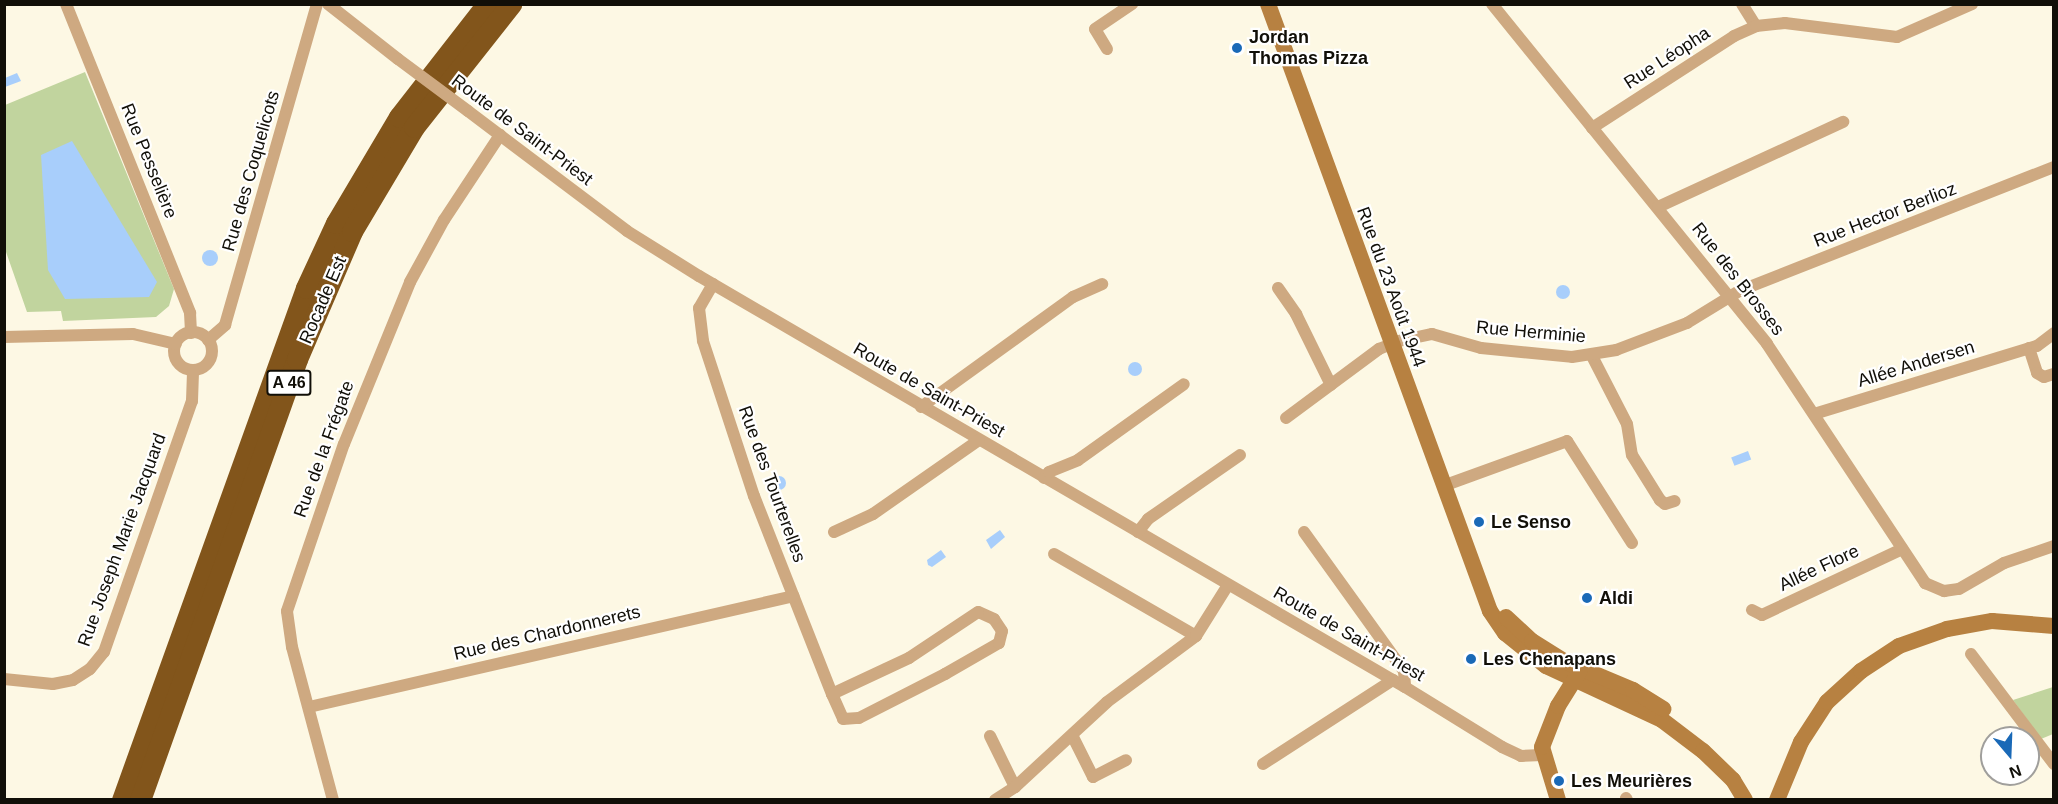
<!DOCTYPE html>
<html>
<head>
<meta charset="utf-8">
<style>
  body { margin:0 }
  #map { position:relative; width:2058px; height:804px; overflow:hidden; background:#fdf8e4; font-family:Arial,sans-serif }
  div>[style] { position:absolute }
  .green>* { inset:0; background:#c1d49e }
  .water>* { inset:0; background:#a8cefb; transform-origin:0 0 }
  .round { border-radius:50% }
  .street>* { height:12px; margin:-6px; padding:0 6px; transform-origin:6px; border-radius:6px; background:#cea981 }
  .street>.ring { margin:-6px; padding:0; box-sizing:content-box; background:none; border:12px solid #cea981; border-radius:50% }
  .secondary>* { height:16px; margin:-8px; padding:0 8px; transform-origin:8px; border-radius:8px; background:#b78141 }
  .highway>* { height:21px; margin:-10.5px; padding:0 10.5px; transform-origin:10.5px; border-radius:10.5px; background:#82551b }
  .street-bridge>* { height:12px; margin:-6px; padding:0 6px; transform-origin:6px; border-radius:6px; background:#cea981 }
  .dots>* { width:16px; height:16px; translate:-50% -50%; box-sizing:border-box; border:3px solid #fff; border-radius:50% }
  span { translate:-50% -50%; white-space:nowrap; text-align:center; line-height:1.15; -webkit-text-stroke:4.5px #fff; paint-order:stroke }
  .shield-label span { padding:2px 4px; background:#fff; border:2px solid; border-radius:4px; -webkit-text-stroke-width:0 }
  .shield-label { font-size:16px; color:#110f08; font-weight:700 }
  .poi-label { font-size:18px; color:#110f08; font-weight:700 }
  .left { translate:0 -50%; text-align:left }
  .street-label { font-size:18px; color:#110f08 }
  .frame { position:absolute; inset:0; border:6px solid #110f08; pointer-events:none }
  .north { position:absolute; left:1980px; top:726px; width:60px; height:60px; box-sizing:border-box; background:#fff; border:2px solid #a09f9c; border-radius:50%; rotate:161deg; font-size:16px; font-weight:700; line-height:24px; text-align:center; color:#110f08 }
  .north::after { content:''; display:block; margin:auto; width:21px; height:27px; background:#1a69b7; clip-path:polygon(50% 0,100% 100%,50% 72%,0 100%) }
</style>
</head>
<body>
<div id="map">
  <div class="green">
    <i style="clip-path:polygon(85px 72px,174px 289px,169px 306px,156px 317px,63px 321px,61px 311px,27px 312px,5px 249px,5px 105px)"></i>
    <i style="clip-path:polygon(2053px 687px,2053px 734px,2041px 739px,2013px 700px)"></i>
  </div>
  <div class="water">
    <i style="clip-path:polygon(17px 73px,21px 81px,5px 87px,5px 78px)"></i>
    <i style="clip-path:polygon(72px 141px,157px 282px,149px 297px,65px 299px,48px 270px,41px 155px)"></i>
    <i class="round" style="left:202px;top:250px;width:16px;height:16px"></i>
    <i class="round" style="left:1556px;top:285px;width:14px;height:14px"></i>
    <i class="round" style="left:1128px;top:362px;width:14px;height:14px"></i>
    <i style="left:1748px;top:451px;width:9px;height:18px;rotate:69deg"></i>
    <i class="round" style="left:772px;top:476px;width:14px;height:14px"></i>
    <i style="clip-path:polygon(1000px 530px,1005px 537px,991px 549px,986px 540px)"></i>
    <i style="clip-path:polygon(941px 550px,946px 557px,932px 567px,928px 565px,927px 560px)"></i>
  </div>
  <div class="street">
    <i style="left:66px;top:4px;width:333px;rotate:68.1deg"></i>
    <i style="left:190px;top:313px;width:20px;rotate:87deg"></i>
    <i style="left:328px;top:4px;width:89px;rotate:38.2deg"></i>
    <i style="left:1492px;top:4px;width:437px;rotate:51deg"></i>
    <i style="left:1767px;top:344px;width:287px;rotate:56.5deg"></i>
    <i style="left:1925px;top:583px;width:21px;rotate:23deg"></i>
    <i style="left:1944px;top:591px;width:15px;rotate:-8deg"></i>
    <i style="left:1959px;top:589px;width:52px;rotate:-30deg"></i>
    <i style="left:2004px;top:563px;width:53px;rotate:-18.8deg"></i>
    <i style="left:1742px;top:4px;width:26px;rotate:58deg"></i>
    <i style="left:1107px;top:49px;width:23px;rotate:-121deg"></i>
    <i style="left:1095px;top:29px;width:45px;rotate:-34deg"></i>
    <i style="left:468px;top:111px;width:199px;rotate:37deg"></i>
    <i style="left:627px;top:231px;width:85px;rotate:32deg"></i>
    <i style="left:699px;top:276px;width:817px;rotate:30.21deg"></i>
    <i style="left:1405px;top:687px;width:114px;rotate:31.7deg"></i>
    <i style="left:1502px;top:747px;width:21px;rotate:25deg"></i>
    <i style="left:1521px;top:756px;width:21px;rotate:-3deg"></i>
    <i style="left:1592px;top:128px;width:169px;rotate:-32.9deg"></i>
    <i style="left:1734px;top:36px;width:24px;rotate:-24deg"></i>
    <i style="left:1756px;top:26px;width:29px;rotate:-6deg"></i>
    <i style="left:1785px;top:23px;width:113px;rotate:7.1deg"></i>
    <i style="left:1897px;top:37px;width:82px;rotate:-23.7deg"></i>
    <i style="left:1658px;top:207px;width:204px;rotate:-24.7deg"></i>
    <i style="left:713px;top:284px;width:28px;rotate:120deg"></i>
    <i style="left:699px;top:308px;width:33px;rotate:83deg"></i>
    <i style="left:703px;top:341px;width:163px;rotate:71.8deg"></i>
    <i style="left:754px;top:496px;width:213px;rotate:68.5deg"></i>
    <i style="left:832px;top:694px;width:27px;rotate:66deg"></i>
    <i style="left:843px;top:719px;width:16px;rotate:-4deg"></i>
    <i style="left:859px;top:718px;width:97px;rotate:-27.1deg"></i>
    <i style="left:945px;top:674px;width:62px;rotate:-29.9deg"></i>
    <i style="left:999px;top:643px;width:12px;rotate:-76deg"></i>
    <i style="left:1002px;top:631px;width:14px;rotate:-124deg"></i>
    <i style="left:994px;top:619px;width:17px;rotate:-156deg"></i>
    <i style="left:978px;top:612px;width:83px;rotate:146.3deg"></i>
    <i style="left:909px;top:658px;width:85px;rotate:154.9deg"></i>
    <i style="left:1278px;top:288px;width:32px;rotate:55deg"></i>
    <i style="left:1296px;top:314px;width:79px;rotate:63.8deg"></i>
    <i class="ring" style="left:174px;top:332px;width:26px;height:26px"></i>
    <i style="left:4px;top:337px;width:129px;rotate:-1.3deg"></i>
    <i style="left:133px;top:334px;width:44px;rotate:13.1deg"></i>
    <i style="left:208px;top:340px;width:23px;rotate:-41deg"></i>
    <i style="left:225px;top:325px;width:334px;rotate:-74deg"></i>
    <i style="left:2029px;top:348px;width:26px;rotate:72deg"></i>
    <i style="left:2037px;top:373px;width:8px;rotate:30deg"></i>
    <i style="left:2044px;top:377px;width:10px;rotate:-17deg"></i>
    <i style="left:1592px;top:356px;width:76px;rotate:62.8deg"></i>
    <i style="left:1627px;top:424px;width:31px;rotate:81deg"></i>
    <i style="left:1632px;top:455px;width:53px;rotate:58.1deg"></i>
    <i style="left:1660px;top:500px;width:6px;rotate:39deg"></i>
    <i style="left:1665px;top:504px;width:10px;rotate:-17deg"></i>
    <i style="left:921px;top:407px;width:188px;rotate:-35.9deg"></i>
    <i style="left:1073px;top:297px;width:32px;rotate:-24deg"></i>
    <i style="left:1814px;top:414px;width:233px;rotate:-17deg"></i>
    <i style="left:2037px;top:346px;width:21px;rotate:-37deg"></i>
    <i style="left:1286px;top:418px;width:116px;rotate:-36.6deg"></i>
    <i style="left:1379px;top:349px;width:22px;rotate:-22deg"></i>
    <i style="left:1399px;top:341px;width:34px;rotate:-12deg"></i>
    <i style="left:1432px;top:334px;width:51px;rotate:15.9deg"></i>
    <i style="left:1481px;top:348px;width:91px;rotate:5.6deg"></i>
    <i style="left:1572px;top:357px;width:45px;rotate:-9deg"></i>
    <i style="left:1616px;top:350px;width:76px;rotate:-20.8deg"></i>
    <i style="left:1687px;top:323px;width:61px;rotate:-31.6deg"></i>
    <i style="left:1739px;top:291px;width:339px;rotate:-21.5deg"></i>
    <i style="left:1044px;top:478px;width:8px;rotate:-50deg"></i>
    <i style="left:1049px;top:472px;width:31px;rotate:-22deg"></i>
    <i style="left:1078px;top:460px;width:130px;rotate:-35.6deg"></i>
    <i style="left:1443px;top:486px;width:132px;rotate:-19.9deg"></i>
    <i style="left:1567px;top:441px;width:121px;rotate:57.5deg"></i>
    <i style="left:834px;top:532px;width:43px;rotate:-24.8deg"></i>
    <i style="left:873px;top:514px;width:129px;rotate:-34.9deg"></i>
    <i style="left:1138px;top:532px;width:16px;rotate:-52deg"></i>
    <i style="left:1148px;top:519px;width:112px;rotate:-34.8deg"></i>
    <i style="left:1304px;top:532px;width:171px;rotate:54.3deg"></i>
    <i style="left:1404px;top:671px;width:16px;rotate:86deg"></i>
    <i style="left:1054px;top:554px;width:164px;rotate:30deg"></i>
    <i style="left:1752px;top:610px;width:11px;rotate:27deg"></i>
    <i style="left:1762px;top:615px;width:155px;rotate:-25.2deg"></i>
    <i style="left:1971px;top:654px;width:138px;rotate:53deg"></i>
    <i style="left:4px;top:679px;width:49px;rotate:5.8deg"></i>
    <i style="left:53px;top:684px;width:20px;rotate:-11deg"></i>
    <i style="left:73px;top:680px;width:20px;rotate:-33deg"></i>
    <i style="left:90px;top:669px;width:22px;rotate:-51deg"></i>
    <i style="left:104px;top:652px;width:266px;rotate:-70.7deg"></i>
    <i style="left:192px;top:401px;width:31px;rotate:-88deg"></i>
    <i style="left:309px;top:707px;width:497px;rotate:-12.9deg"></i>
    <i style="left:1072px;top:735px;width:47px;rotate:63.4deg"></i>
    <i style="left:1093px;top:777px;width:37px;rotate:-27deg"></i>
    <i style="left:990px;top:736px;width:57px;rotate:63.9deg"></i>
    <i style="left:1263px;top:764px;width:155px;rotate:-32.9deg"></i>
    <i style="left:1626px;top:798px;width:2px;rotate:63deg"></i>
    <i style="left:333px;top:800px;width:158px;rotate:-105deg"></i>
    <i style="left:292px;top:647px;width:36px;rotate:-98deg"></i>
    <i style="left:287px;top:611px;width:176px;rotate:-71.2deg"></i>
    <i style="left:344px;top:444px;width:175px;rotate:-67.8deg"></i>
    <i style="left:410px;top:282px;width:71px;rotate:-61.3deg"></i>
    <i style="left:444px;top:220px;width:102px;rotate:-56.6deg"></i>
    <i style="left:995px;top:800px;width:24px;rotate:-33deg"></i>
    <i style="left:1015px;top:787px;width:125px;rotate:-42.7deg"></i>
    <i style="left:1107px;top:702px;width:111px;rotate:-36.6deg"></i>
    <i style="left:1196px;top:636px;width:60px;rotate:-57.9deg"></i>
  </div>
  <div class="secondary">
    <i style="left:1268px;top:4px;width:646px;rotate:69.91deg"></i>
    <i style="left:1490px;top:611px;width:27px;rotate:56deg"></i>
    <i style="left:1505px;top:633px;width:53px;rotate:38.8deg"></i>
    <i style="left:1546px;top:666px;width:128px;rotate:25deg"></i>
    <i style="left:1662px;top:720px;width:51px;rotate:37.1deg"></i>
    <i style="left:1703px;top:751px;width:42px;rotate:44deg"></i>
    <i style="left:1733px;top:780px;width:23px;rotate:59deg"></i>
    <i style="left:1506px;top:617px;width:35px;rotate:43deg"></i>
    <i style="left:1532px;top:641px;width:40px;rotate:32deg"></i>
    <i style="left:1566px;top:662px;width:73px;rotate:22.7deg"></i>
    <i style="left:1633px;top:690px;width:36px;rotate:32deg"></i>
    <i style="left:1558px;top:800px;width:55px;rotate:-106.8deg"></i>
    <i style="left:1542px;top:747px;width:44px;rotate:-68.7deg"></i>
    <i style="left:1558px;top:706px;width:40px;rotate:-58deg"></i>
    <i style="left:1777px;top:800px;width:63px;rotate:-67.5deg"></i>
    <i style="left:1801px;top:742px;width:48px;rotate:-57deg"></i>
    <i style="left:1827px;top:702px;width:46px;rotate:-42.4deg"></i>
    <i style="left:1861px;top:671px;width:45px;rotate:-33.3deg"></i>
    <i style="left:1899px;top:646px;width:51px;rotate:-19.5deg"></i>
    <i style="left:1947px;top:629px;width:46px;rotate:-10.1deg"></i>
    <i style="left:1992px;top:621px;width:62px;rotate:4.6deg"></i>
  </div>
  <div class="highway">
    <i style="left:122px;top:800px;width:544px;rotate:-70.23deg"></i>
    <i style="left:306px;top:288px;width:72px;rotate:-65.2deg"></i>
    <i style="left:336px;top:223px;width:123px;rotate:-59.3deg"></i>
    <i style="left:399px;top:117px;width:143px;rotate:-52.1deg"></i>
    <i style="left:140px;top:800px;width:468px;rotate:-70.4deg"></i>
    <i style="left:297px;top:359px;width:139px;rotate:-66.7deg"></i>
    <i style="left:352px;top:231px;width:121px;rotate:-59.2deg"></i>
    <i style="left:414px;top:127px;width:157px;rotate:-51.7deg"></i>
  </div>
  <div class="street-bridge">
    <i style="left:398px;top:59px;width:87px;rotate:36.6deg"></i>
  </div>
  <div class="dots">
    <i style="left:1237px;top:48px;background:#1a69b7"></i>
    <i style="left:1479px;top:522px;background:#1a69b7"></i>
    <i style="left:1587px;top:598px;background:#1a69b7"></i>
    <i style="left:1471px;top:659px;background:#1a69b7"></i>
    <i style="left:1559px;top:781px;background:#1a69b7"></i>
  </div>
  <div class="shield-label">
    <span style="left:289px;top:383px">A 46</span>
  </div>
  <div class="poi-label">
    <span class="left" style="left:1249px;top:48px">Jordan<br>Thomas Pizza</span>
    <span class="left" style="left:1491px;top:522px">Le Senso</span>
    <span class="left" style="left:1599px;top:598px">Aldi</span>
    <span class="left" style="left:1483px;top:659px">Les Chenapans</span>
    <span class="left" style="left:1571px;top:781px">Les Meurières</span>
  </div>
  <div class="street-label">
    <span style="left:1667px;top:58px;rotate:-33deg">Rue Léopha</span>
    <span style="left:522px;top:130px;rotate:37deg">Route de Saint-Priest</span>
    <span style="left:149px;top:161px;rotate:68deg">Rue Pesselière</span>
    <span style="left:251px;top:171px;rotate:-74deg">Rue des Coquelicots</span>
    <span style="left:1885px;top:215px;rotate:-21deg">Rue Hector Berlioz</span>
    <span style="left:1738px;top:279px;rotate:52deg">Rue des Brosses</span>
    <span style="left:1391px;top:287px;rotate:70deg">Rue du 23 Août 1944</span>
    <span style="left:323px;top:300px;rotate:-67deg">Rocade Est</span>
    <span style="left:1531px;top:332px;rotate:5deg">Rue Herminie</span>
    <span style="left:1916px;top:364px;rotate:-17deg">Allée Andersen</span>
    <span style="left:929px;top:390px;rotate:30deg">Route de Saint-Priest</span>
    <span style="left:324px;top:449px;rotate:-70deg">Rue de la Frégate</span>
    <span style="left:772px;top:484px;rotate:70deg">Rue des Tourterelles</span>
    <span style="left:122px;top:540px;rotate:-70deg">Rue Joseph Marie Jacquard</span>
    <span style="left:1819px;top:568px;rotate:-25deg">Allée Flore</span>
    <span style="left:547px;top:633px;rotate:-13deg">Rue des Chardonnerets</span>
    <span style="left:1349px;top:634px;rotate:30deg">Route de Saint-Priest</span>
  </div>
  <div class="frame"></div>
  <div class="north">N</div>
</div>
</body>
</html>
